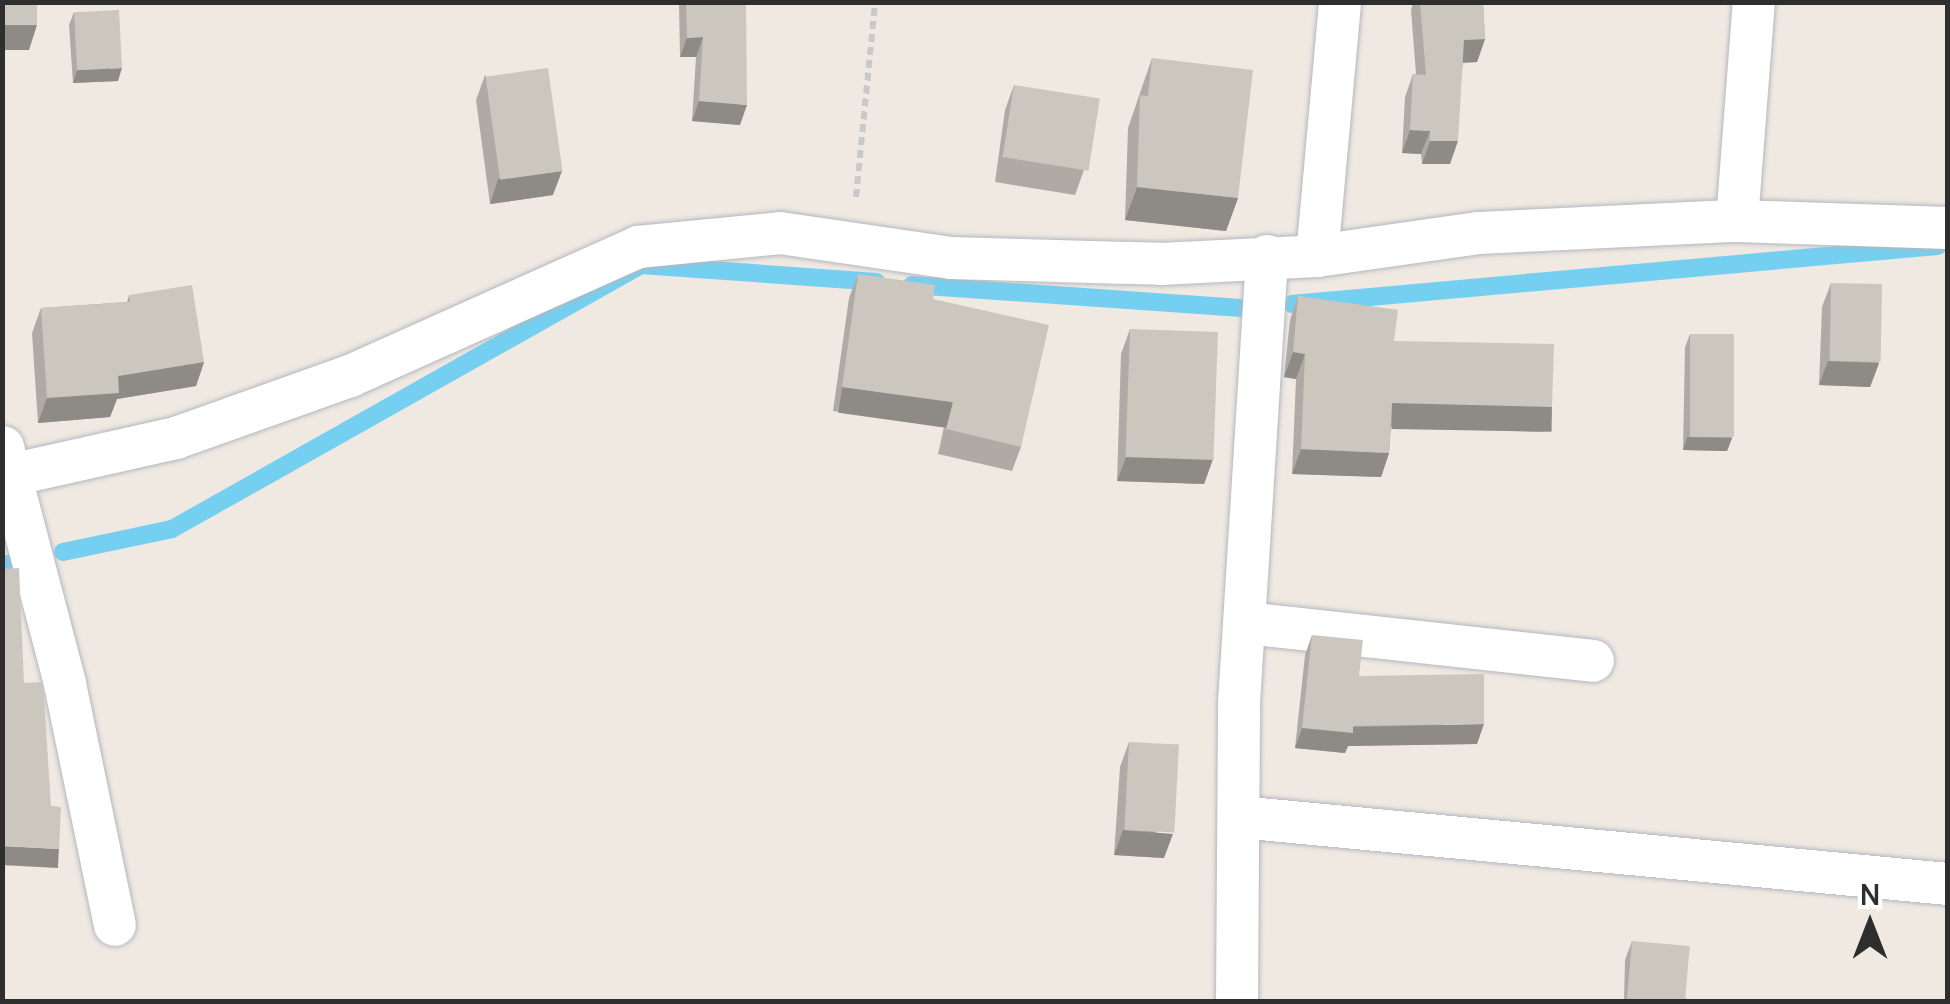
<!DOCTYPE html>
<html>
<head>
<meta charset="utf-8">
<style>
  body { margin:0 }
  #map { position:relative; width:1950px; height:1004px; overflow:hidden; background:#efe9e1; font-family:Manrope,sans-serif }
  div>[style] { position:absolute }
  .stream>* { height:18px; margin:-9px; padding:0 9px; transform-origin:9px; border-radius:9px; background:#75cff0 }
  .path>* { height:6px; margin-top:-3px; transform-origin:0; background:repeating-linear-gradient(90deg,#c9c9c9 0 8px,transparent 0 13px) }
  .roads { filter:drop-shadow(0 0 2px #b4b7c1) drop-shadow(0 0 2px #b4b7c1) }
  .street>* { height:42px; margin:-21px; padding:0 21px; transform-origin:21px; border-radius:21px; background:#fff }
  .wall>* { inset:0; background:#afaba4 }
  .shaded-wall>* { inset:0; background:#8e8b86; transform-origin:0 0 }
  .building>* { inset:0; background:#cbc7bf; transform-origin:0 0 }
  span { translate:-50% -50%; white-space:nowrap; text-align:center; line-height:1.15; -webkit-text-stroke:9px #fff; paint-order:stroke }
  .frame { position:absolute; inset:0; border:5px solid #2e2e2e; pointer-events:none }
  .north { position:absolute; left:1820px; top:874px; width:100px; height:100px; -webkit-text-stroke:8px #fff; paint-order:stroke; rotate:0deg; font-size:28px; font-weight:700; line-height:40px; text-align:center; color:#2e2e2e }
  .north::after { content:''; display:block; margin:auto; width:35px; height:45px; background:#2e2e2e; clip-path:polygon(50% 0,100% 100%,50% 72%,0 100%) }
</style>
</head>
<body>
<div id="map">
  <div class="stream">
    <i style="left:912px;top:285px;width:334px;rotate:4deg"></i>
    <i style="left:1292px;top:304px;width:648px;rotate:-5.14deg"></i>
    <i style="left:63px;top:552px;width:111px;rotate:-11.9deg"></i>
    <i style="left:172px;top:529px;width:538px;rotate:-29.38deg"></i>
    <i style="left:641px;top:265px;width:236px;rotate:4.1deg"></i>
    <i style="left:2px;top:565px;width:31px;rotate:-11deg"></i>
  </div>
  <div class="path">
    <i style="left:856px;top:197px;width:196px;rotate:-84.4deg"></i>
  </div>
  <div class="roads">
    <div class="street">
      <i style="left:1737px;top:221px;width:220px;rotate:-85.6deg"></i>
      <i style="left:1317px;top:256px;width:255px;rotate:-84.8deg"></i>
      <i style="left:3px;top:447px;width:245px;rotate:75.3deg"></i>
      <i style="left:65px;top:684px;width:246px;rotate:78.3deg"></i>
      <i style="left:2px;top:477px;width:178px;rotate:-12.6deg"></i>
      <i style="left:176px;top:438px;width:185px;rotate:-19.6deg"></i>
      <i style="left:350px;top:376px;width:316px;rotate:-24.1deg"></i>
      <i style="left:638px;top:247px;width:143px;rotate:-5.6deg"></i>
      <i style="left:780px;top:233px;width:173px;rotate:8.3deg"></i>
      <i style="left:951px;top:258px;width:210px;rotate:1.6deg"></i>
      <i style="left:1161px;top:264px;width:156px;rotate:-2.9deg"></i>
      <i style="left:1317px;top:256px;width:164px;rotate:-8.1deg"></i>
      <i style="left:1479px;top:233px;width:258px;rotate:-2.7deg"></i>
      <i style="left:1737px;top:221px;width:211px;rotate:1.9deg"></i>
      <i style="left:1245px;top:623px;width:350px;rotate:6.2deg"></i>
      <i style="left:1239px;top:817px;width:712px;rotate:5.4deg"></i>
      <i style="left:1237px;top:1002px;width:299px;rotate:-89.6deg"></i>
      <i style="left:1239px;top:703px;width:448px;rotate:-86.4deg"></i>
    </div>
  </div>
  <div class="wall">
    <i style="clip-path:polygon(679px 2px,746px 2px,740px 125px,692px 121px,696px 57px,680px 57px)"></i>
    <i style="clip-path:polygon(1413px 2px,1483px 2px,1485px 39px,1477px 62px,1463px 63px,1450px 164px,1422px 164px,1421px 154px,1402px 153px,1405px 97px,1413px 74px,1416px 74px,1411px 10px)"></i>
    <i style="clip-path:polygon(74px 12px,118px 81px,73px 83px,69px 25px)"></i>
    <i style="clip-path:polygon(1152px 58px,1238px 198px,1226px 231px,1125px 220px,1128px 128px)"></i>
    <i style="clip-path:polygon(485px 75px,553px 195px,490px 204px,476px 100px)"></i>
    <i style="clip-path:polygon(1014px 85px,1084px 170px,1075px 195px,995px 182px,1005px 110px)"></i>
    <i style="clip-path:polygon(858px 274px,933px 299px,1021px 447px,1012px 471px,938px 454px,944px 427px,833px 411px,849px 298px)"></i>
    <i style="clip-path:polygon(1831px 283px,1879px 363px,1870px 387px,1819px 385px,1822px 307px)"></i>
    <i style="clip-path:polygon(129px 295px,204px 362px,196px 386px,117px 399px,110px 417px,38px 423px,32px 333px,41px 308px,127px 302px)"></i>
    <i style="clip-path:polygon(1298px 296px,1394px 341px,1552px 407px,1543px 432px,1391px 427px,1389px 453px,1381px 477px,1292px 474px,1296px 379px,1284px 377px,1290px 320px)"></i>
    <i style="clip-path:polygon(1130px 329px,1213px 459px,1204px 484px,1117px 481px,1121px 354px)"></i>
    <i style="clip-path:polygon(1690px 334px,1732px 438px,1727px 451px,1683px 450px,1685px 347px)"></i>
    <i style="clip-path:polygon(1312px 635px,1359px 676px,1477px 744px,1348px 746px,1345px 753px,1295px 748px,1305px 655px)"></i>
    <i style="clip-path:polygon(1129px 742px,1164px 858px,1114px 855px,1120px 767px)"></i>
    <i style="clip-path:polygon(1632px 941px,1689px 1002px,1624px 1002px,1625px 960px)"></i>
  </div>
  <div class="shaded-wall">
    <i style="clip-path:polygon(2px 25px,37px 25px,29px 50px,2px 50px)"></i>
    <i style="clip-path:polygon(703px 37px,696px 57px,680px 57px,687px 38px)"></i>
    <i style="clip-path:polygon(1485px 39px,1477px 62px,1456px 63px,1464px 40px)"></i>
    <i style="clip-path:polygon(122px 68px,118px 81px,73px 83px,77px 70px)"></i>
    <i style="clip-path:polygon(699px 101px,747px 105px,740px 125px,692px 121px)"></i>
    <i style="clip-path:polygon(1410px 130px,1430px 131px,1421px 154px,1402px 153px)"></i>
    <i style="clip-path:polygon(1430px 141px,1458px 141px,1450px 164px,1422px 164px)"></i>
    <i style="clip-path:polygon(562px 171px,553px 195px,490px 204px,498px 179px)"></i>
    <i style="clip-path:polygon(1137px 187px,1238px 198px,1226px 231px,1125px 220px)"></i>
    <i style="clip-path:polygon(1293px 352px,1305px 354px,1296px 379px,1284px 377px)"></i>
    <i style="clip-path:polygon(1828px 361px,1879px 363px,1870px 387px,1819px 385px)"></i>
    <i style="clip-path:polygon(204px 362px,196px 386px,117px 399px,110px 417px,38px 423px,47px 398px,118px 376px)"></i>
    <i style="left:842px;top:387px;width:112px;height:26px;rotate:8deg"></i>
    <i style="left:1392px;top:403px;width:160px;height:26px;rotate:1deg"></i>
    <i style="clip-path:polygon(1687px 437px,1732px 438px,1727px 451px,1683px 450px)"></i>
    <i style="clip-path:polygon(1301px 449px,1389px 453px,1381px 477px,1292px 474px)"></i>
    <i style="clip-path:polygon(1126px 457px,1213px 459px,1204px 484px,1117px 481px)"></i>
    <i style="clip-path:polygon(1484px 724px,1477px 744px,1348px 746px,1345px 753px,1295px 748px,1302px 728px)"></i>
    <i style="clip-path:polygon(1123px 830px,1173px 834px,1164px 858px,1114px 855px)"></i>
    <i style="left:2px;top:846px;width:57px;height:19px;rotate:3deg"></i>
  </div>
  <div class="building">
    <i style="left:2px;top:2px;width:35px;height:23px"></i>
    <i style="clip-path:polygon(686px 2px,746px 2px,747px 105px,699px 101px,703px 37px,687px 38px)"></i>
    <i style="clip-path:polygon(1420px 2px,1483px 2px,1485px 39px,1464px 40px,1458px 141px,1430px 141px,1430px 131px,1410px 130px,1413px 74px,1426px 75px)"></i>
    <i style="left:119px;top:10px;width:58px;height:45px;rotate:87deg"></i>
    <i style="clip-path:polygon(1152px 58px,1253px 70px,1238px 198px,1137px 187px,1140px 95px,1148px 96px)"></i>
    <i style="left:548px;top:68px;width:104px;height:63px;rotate:82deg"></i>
    <i style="left:1014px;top:85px;width:87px;height:73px;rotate:9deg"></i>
    <i style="clip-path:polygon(858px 274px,935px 285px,933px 299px,1049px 325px,1021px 447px,946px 429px,953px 402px,842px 387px)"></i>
    <i style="left:1831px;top:283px;width:51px;height:78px;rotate:1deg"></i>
    <i style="clip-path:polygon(192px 285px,204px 362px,118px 376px,119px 393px,47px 398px,41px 308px,130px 302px,129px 295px)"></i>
    <i style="clip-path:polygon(1298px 296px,1398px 310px,1394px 341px,1554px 344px,1552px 407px,1392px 403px,1389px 453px,1301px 449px,1305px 354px,1293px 352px)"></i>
    <i style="left:1130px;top:329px;width:88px;height:128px;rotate:2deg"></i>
    <i style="left:1690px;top:334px;width:44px;height:103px"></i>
    <i style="clip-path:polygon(19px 568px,24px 683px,43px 682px,51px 806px,61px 807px,59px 849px,2px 846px,2px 569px)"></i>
    <i style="clip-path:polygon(1312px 635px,1363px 640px,1359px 676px,1484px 674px,1484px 724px,1353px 726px,1353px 733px,1302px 728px)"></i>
    <i style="left:1129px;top:742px;width:50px;height:88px;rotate:3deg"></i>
    <i style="left:1632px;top:941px;width:58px;height:61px;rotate:5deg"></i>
  </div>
  <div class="frame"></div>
  <div class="north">N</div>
</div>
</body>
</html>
